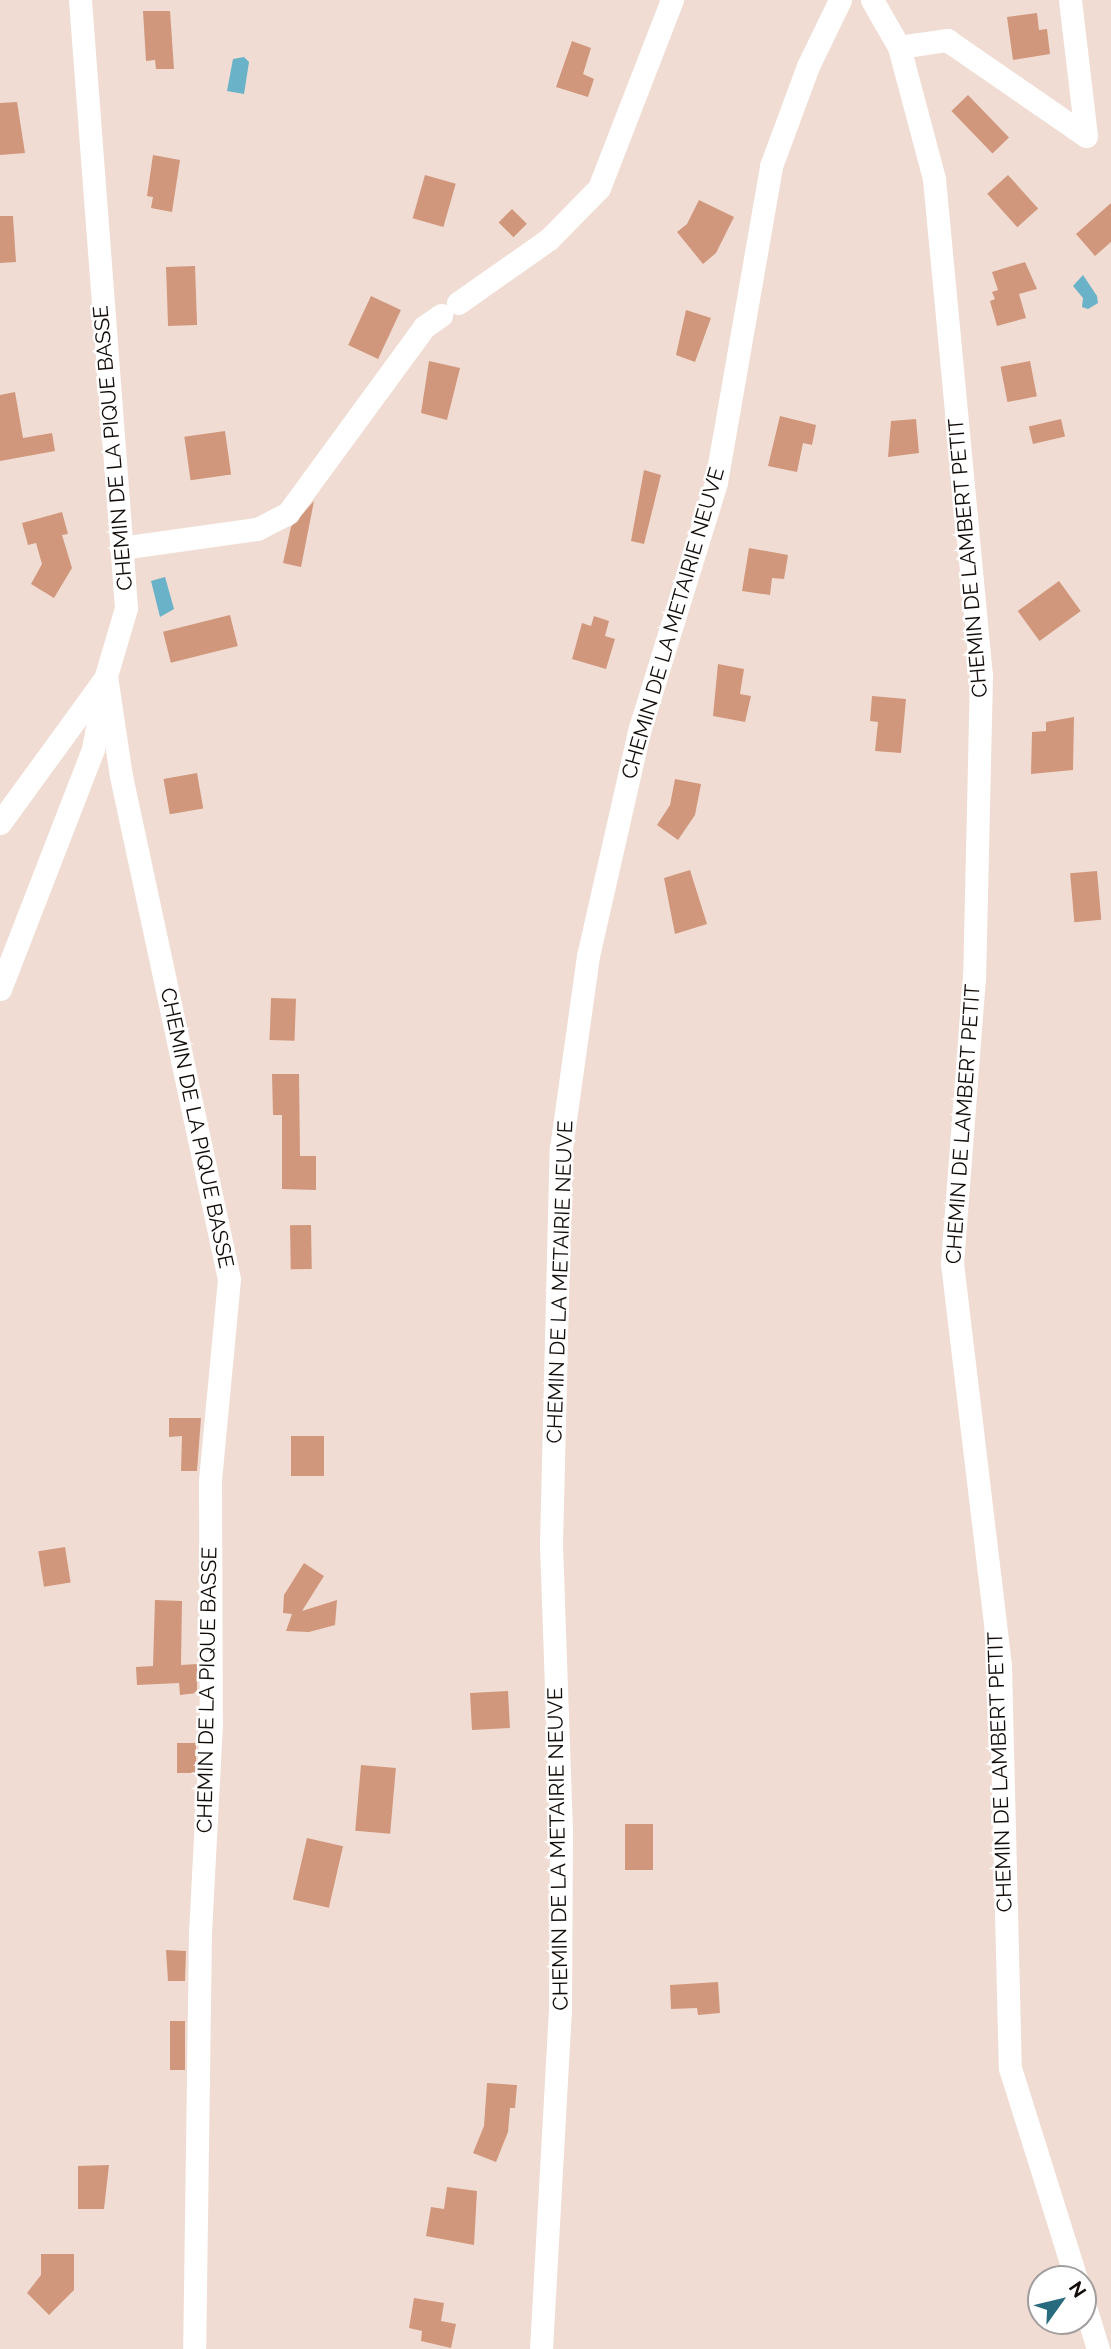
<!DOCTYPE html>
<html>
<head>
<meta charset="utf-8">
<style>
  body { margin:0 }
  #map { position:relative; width:1111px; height:2349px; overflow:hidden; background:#f0dcd2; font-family:Raleway,sans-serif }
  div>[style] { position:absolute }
  .water>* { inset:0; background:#69b2c8 }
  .building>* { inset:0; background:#d1977c; transform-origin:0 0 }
  .minor>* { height:23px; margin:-11.5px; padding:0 11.5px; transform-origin:11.5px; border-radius:11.5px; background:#fff }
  span { translate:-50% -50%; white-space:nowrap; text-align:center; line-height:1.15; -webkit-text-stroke:5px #fff; paint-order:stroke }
  .street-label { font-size:21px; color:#130d0a }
  .north { position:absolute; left:1027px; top:2265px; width:70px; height:70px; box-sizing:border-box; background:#fff; border:2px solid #a19e9d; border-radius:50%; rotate:56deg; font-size:19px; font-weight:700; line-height:28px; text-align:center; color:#130d0a }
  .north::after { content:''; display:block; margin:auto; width:24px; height:32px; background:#296b7e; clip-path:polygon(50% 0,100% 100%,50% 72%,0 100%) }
</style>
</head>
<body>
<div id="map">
  <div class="water">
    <i style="clip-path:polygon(244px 57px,249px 62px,244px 94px,227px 91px,233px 59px)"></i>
    <i style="clip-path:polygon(1083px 275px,1097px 296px,1098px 303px,1088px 309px,1082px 307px,1083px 298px,1073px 286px)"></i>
    <i style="clip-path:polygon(165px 577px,174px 609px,160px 617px,151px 581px)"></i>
  </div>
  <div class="building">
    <i style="clip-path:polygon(143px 11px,170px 11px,174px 69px,156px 69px,155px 60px,146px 61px)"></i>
    <i style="clip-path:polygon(1037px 13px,1039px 30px,1047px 29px,1050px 54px,1013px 60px,1007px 17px)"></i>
    <i style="clip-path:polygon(572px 41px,591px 48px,583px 74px,594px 79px,588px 97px,556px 87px)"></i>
    <i style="left:968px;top:95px;width:59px;height:23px;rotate:46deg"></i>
    <i style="clip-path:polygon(17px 102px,25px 153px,0 155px,0 103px)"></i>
    <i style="clip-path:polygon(153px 155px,180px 160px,172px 212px,151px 208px,153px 197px,147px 196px)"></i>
    <i style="left:425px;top:175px;width:32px;height:45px;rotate:16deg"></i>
    <i style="left:1008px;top:175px;width:45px;height:28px;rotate:48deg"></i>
    <i style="clip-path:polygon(699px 200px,734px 217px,716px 253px,703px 264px,677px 232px,687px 224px)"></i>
    <i style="clip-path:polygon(1111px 203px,1111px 242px,1095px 256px,1076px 234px)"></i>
    <i style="left:512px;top:209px;width:21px;height:19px;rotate:45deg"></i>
    <i style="clip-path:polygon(0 216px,13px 216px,16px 262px,0 263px)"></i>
    <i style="clip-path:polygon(1025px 262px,1037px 289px,1019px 294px,1026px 318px,997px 326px,990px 301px,995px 299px,992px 292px,998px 290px,992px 272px)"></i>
    <i style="left:195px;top:266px;width:59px;height:29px;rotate:88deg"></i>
    <i style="left:371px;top:296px;width:33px;height:54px;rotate:25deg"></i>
    <i style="clip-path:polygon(686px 310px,711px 318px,695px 362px,676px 355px)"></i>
    <i style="clip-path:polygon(429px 361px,460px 368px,447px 420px,421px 413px)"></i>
    <i style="left:1030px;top:361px;width:36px;height:30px;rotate:79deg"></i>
    <i style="clip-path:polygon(15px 392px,23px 438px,52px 433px,55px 451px,0 461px,0 395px)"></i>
    <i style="clip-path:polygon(780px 416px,816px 425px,812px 445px,803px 443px,797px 472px,768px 466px)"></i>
    <i style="clip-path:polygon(916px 419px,919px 453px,888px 457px,891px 421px)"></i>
    <i style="left:1061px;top:419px;width:18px;height:33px;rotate:77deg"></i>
    <i style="left:225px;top:431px;width:44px;height:41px;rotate:82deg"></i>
    <i style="clip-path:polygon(644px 470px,661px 475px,644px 544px,631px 541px)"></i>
    <i style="clip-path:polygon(314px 501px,301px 567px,283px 563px,291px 527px)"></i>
    <i style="clip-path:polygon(62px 512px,68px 534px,62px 535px,72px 568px,54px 598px,31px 584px,42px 564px,36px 543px,28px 545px,22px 523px)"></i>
    <i style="clip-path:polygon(749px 548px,788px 555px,784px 579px,772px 578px,770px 595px,742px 591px)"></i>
    <i style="left:1059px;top:581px;width:37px;height:51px;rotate:54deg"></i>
    <i style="left:230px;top:615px;width:32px;height:69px;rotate:76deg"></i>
    <i style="clip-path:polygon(594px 616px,609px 621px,605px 636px,615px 639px,606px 669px,572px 659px,582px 623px,591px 626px)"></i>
    <i style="clip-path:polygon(718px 664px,744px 669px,740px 694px,751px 696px,745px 722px,713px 716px)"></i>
    <i style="clip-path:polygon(872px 696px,906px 699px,901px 753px,875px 751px,878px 722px,870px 721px)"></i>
    <i style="clip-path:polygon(1074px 717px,1073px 770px,1031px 774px,1032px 732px,1046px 731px,1046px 722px)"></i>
    <i style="left:197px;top:773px;width:36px;height:34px;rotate:80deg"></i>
    <i style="clip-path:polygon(675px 779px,701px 784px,695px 815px,678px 840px,657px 825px,670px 805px)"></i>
    <i style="clip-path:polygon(690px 870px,707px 924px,675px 934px,664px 878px)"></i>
    <i style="left:1097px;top:871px;width:49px;height:27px;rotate:85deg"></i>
    <i style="left:271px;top:998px;width:25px;height:42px;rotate:2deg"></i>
    <i style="clip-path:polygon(272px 1074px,299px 1074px,300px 1156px,316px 1156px,316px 1190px,282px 1189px,282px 1115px,273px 1115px)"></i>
    <i style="left:311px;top:1225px;width:44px;height:21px;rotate:89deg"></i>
    <i style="clip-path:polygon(169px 1418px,201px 1418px,197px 1471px,181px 1471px,182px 1436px,169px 1437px)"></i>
    <i style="left:291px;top:1436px;width:33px;height:40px"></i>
    <i style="left:65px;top:1547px;width:36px;height:27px;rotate:81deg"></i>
    <i style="clip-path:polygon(304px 1563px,324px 1576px,302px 1611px,337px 1600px,335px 1625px,309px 1632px,286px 1631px,292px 1614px,283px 1613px,284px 1595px)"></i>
    <i style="clip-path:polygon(155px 1600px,182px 1601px,181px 1665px,197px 1664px,197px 1693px,180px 1695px,179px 1683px,137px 1685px,136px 1667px,153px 1666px)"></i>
    <i style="left:508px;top:1691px;width:37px;height:38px;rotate:87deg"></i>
    <i style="left:177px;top:1743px;width:19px;height:30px"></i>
    <i style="left:361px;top:1765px;width:35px;height:66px;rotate:5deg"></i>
    <i style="left:625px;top:1824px;width:28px;height:46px"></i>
    <i style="left:307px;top:1838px;width:37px;height:63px;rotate:13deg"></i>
    <i style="clip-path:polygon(166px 1950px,186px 1951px,185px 1981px,168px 1981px)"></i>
    <i style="clip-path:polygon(718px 1982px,720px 2013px,698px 2015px,697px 2008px,671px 2009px,670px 1985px)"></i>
    <i style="left:170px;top:2021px;width:15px;height:49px"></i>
    <i style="clip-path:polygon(487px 2083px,517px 2085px,515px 2108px,510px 2108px,508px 2132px,496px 2162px,473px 2153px,484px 2126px)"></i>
    <i style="clip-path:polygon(109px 2165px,104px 2209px,78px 2209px,78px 2166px)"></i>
    <i style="clip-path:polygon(447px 2187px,477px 2191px,474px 2245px,426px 2236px,431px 2207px,444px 2209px)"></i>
    <i style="clip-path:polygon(41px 2254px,74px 2254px,74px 2290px,49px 2315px,27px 2293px,41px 2275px)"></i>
    <i style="clip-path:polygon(414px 2298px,444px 2303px,441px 2321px,456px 2324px,451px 2348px,421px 2341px,422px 2331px,409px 2328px)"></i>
  </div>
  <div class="minor">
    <i style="left:80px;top:0;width:610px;rotate:85.67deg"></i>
    <i style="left:126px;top:608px;width:71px;rotate:106.4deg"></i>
    <i style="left:106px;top:676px;width:101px;rotate:81.5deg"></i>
    <i style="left:121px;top:776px;width:514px;rotate:77.88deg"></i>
    <i style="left:229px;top:1279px;width:203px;rotate:95.4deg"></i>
    <i style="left:210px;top:1481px;width:242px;rotate:89.8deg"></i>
    <i style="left:211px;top:1723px;width:209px;rotate:93deg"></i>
    <i style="left:200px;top:1932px;width:417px;rotate:90.8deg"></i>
    <i style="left:872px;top:0;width:54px;rotate:60.1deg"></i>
    <i style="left:899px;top:47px;width:137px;rotate:75.1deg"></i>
    <i style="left:934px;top:179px;width:498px;rotate:84.6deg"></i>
    <i style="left:981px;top:675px;width:302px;rotate:91.3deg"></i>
    <i style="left:974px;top:977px;width:287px;rotate:94.4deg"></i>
    <i style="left:952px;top:1263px;width:406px;rotate:83.2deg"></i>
    <i style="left:1000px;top:1666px;width:402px;rotate:88.6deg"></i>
    <i style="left:1010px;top:2068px;width:221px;rotate:72.6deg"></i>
    <i style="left:899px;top:47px;width:49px;rotate:-8.3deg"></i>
    <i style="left:947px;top:40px;width:169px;rotate:34.6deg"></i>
    <i style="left:1086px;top:136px;width:137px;rotate:-96.7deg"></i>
    <i style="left:458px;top:303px;width:111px;rotate:-35.1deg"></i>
    <i style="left:549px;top:239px;width:71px;rotate:-45.6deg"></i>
    <i style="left:599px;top:188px;width:202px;rotate:-68.8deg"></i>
    <i style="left:121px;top:548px;width:137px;rotate:-8deg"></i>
    <i style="left:257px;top:529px;width:35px;rotate:-27deg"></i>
    <i style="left:288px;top:513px;width:230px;rotate:-53.8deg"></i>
    <i style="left:424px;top:327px;width:21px;rotate:-35deg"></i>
    <i style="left:0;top:823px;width:175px;rotate:-54deg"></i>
    <i style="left:0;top:989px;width:257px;rotate:-68.8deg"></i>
    <i style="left:93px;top:749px;width:54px;rotate:-79.3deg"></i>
    <i style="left:1083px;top:2300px;width:51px;rotate:73deg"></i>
    <i style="left:541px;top:2349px;width:339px;rotate:-86.8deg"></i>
    <i style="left:560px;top:2011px;width:180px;rotate:-89.7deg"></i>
    <i style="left:561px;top:1831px;width:287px;rotate:-92deg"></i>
    <i style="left:551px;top:1544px;width:396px;rotate:-88.6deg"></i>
    <i style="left:561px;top:1148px;width:194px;rotate:-82deg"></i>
    <i style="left:588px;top:956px;width:234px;rotate:-77.2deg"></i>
    <i style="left:640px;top:728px;width:257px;rotate:-72.8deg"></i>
    <i style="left:716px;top:482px;width:321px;rotate:-80.1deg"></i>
    <i style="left:771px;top:166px;width:107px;rotate:-69.7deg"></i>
    <i style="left:808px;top:66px;width:73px;rotate:-64.1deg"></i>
  </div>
  <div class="street-label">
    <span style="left:113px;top:448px;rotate:-95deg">CHEMIN DE LA PIQUE BASSE</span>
    <span style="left:968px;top:558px;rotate:-95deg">CHEMIN DE LAMBERT PETIT</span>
    <span style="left:673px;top:623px;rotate:-74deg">CHEMIN DE LA METAIRIE NEUVE</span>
    <span style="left:963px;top:1124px;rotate:-86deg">CHEMIN DE LAMBERT PETIT</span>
    <span style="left:197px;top:1128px;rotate:78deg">CHEMIN DE LA PIQUE BASSE</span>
    <span style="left:560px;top:1282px;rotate:-88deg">CHEMIN DE LA METAIRIE NEUVE</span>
    <span style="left:207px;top:1690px;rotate:-89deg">CHEMIN DE LA PIQUE BASSE</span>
    <span style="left:1000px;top:1772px;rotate:-92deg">CHEMIN DE LAMBERT PETIT</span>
    <span style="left:558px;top:1849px;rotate:-91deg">CHEMIN DE LA METAIRIE NEUVE</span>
  </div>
  <div class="north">N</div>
</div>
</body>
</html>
